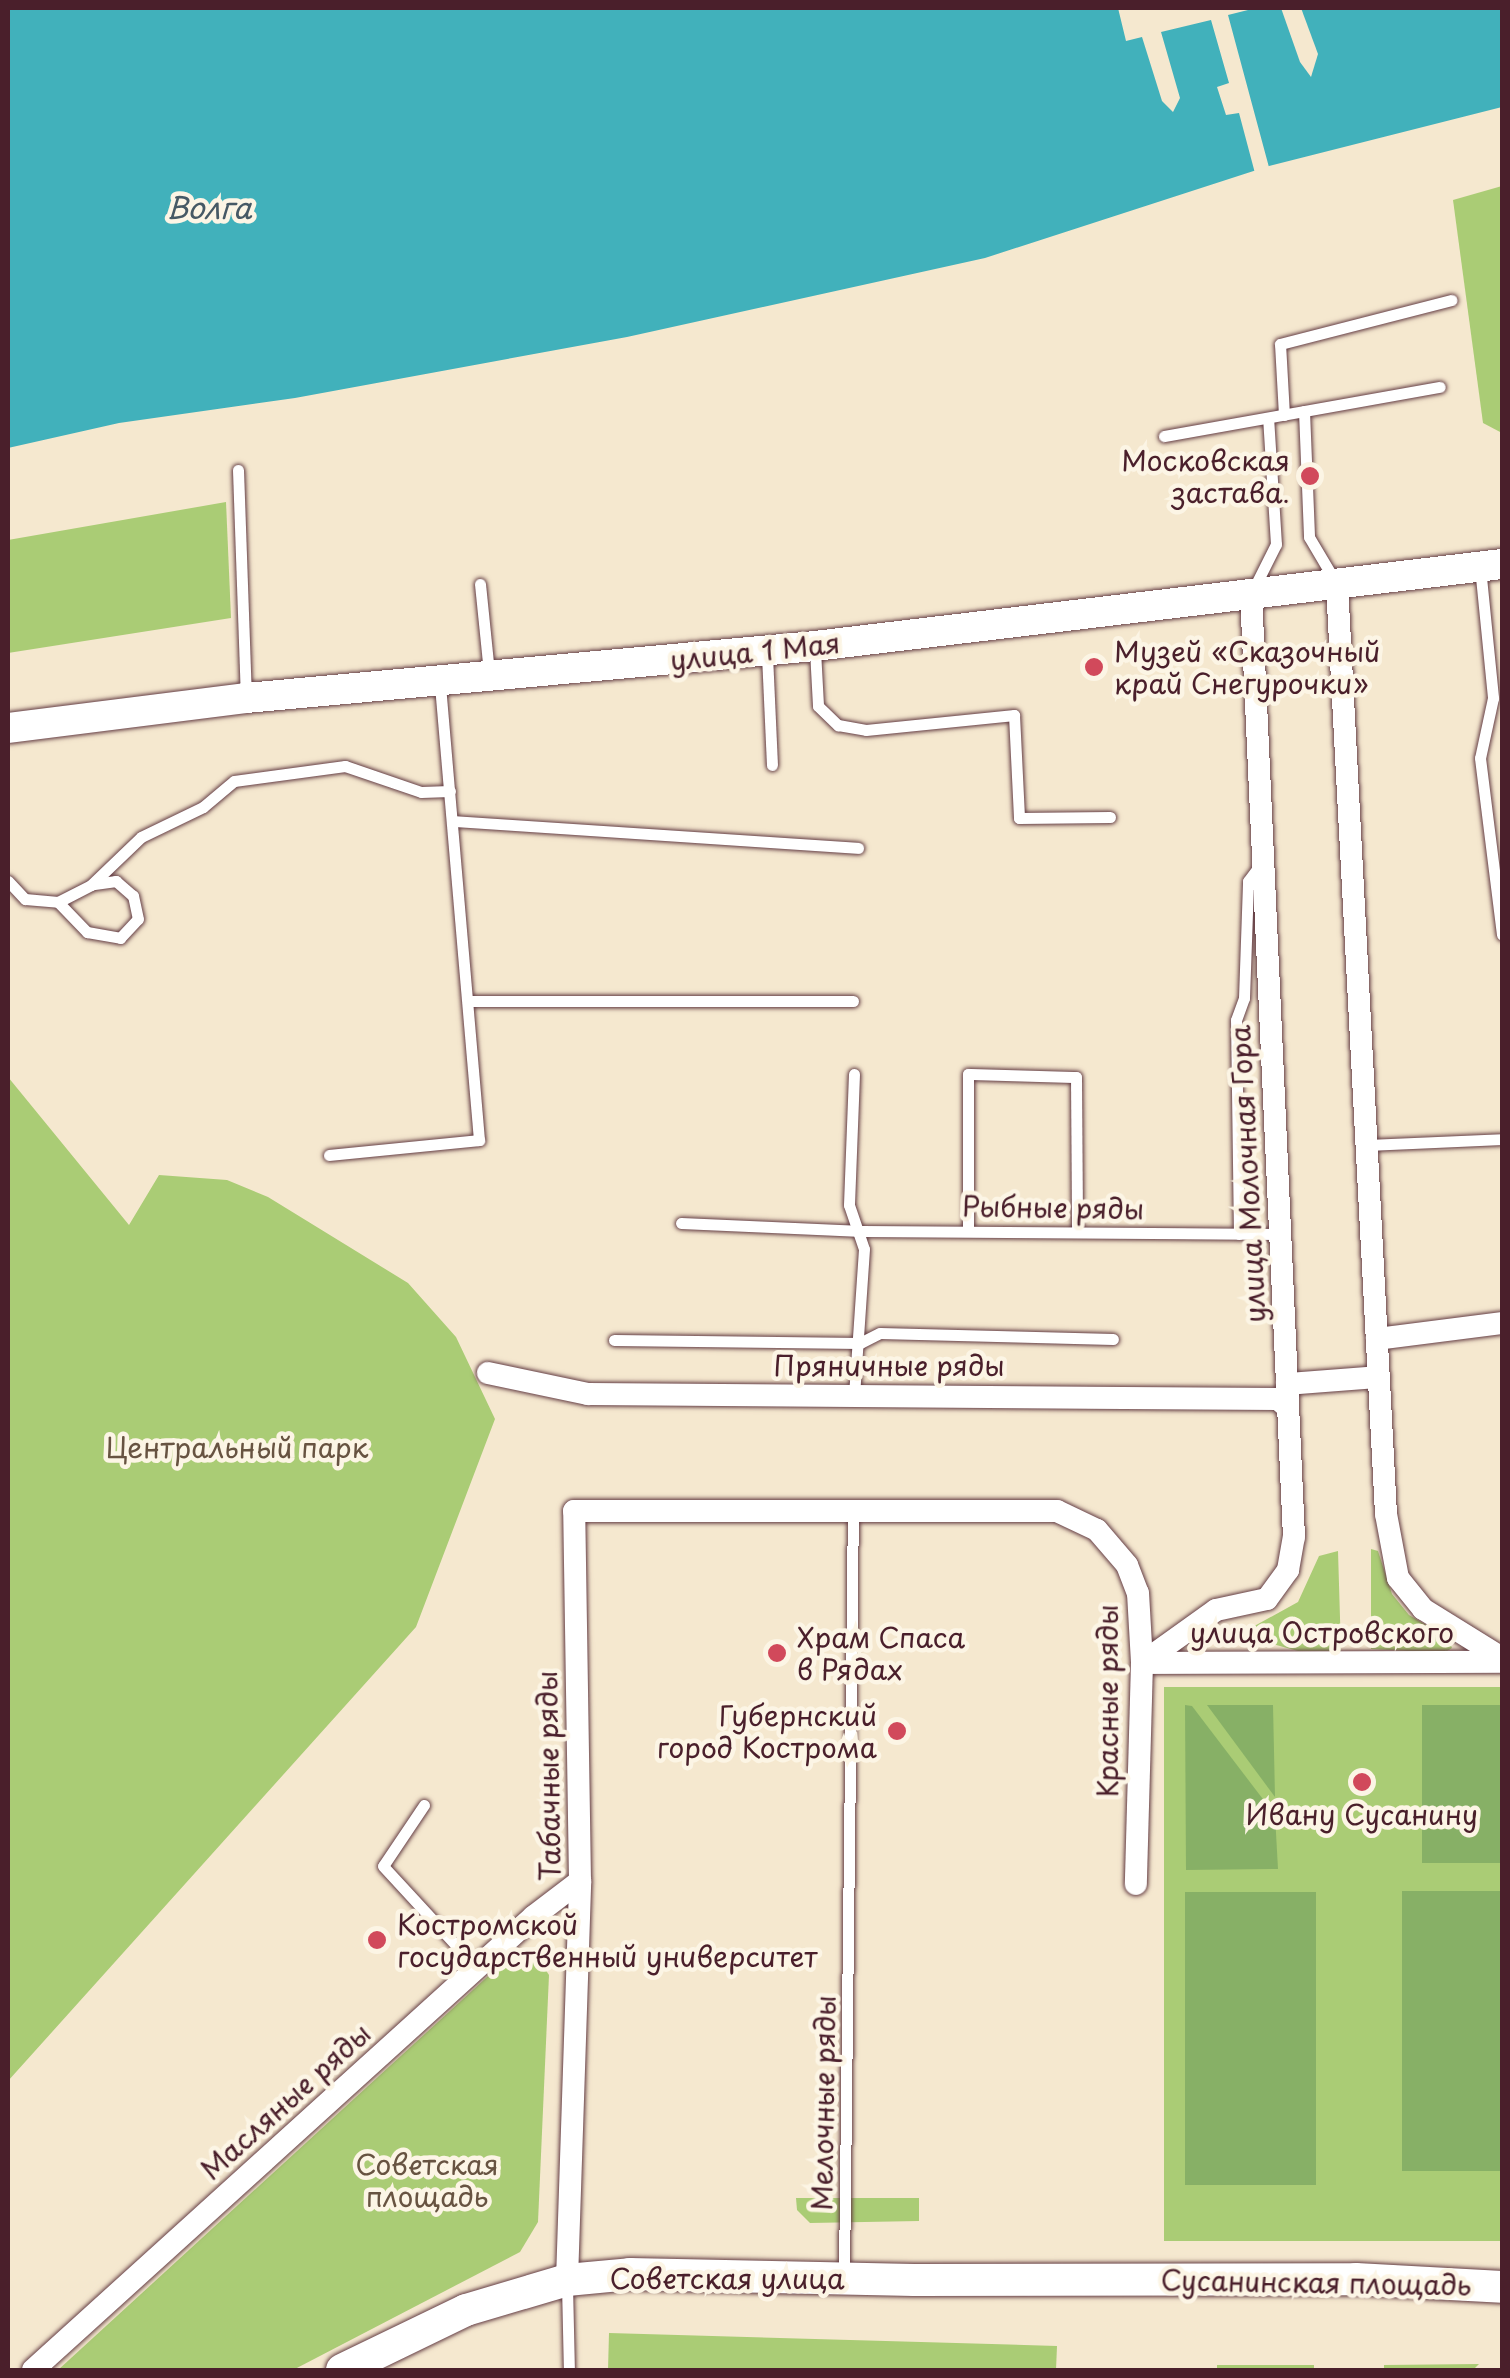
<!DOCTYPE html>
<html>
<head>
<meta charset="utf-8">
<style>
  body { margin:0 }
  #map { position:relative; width:1510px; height:2378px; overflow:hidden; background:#f5e8cf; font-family:"Playpen Sans",sans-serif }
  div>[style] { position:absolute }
  .green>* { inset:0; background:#aacc75; transform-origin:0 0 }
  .forest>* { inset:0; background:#87b066; transform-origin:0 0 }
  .water>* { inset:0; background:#41b1bb }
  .pier>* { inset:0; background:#f5e8cf }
  .roads { filter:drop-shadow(0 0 2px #643d44) drop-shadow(0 0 2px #643d44) }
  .service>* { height:11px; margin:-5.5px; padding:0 5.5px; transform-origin:5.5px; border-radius:5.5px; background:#fff }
  .minor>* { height:22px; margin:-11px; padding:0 11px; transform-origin:11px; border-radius:11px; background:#fff }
  .tertiary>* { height:30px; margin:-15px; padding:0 15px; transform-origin:15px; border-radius:15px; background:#fff }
  .secondary>* { height:32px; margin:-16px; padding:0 16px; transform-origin:16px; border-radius:16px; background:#fff }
  .dots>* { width:28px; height:28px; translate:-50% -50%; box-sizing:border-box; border:5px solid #fcf5e5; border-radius:50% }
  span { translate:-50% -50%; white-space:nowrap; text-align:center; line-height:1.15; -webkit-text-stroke:9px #fcf5e5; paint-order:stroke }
  .poi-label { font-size:28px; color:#4a1f2b }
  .right { translate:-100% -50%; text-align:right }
  .left { translate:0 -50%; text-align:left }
  .street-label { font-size:28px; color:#4a1f2b }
  .park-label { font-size:28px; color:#675341 }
  .water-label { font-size:30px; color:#465965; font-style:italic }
  .frame { position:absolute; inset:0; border:10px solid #4a1f2b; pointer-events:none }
</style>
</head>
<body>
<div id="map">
  <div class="green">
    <i style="clip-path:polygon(1502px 186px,1502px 433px,1483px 423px,1453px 200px)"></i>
    <i style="clip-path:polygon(226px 502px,231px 618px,8px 653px,8px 540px)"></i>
    <i style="clip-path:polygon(8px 1077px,129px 1225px,159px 1175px,227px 1180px,268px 1197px,408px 1283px,456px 1337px,495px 1419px,416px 1627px,8px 2081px)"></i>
    <i style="clip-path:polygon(1371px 1549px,1378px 1551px,1392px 1594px,1409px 1615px,1447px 1637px,1452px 1648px,1444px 1653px,1371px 1649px)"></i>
    <i style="clip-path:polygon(1338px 1551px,1341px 1651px,1298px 1651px,1269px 1643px,1249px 1629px,1298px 1602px,1319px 1556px)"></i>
    <i style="left:1164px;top:1687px;width:338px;height:554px"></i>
    <i style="clip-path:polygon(524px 1953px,538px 1958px,549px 1975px,538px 2222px,520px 2252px,293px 2370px,58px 2370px,511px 1955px)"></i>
    <i style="clip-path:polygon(796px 2198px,919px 2198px,919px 2221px,810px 2223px,797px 2210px)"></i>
    <i style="clip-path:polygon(609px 2333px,1057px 2346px,1056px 2370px,608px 2370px)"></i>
    <i style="clip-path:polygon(1479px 2364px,1473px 2370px,1384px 2370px,1384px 2365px)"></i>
    <i style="left:1217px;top:2365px;width:97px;height:7px"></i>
  </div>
  <div class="forest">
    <i style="clip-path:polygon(1185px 1705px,1192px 1706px,1275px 1815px,1278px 1869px,1186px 1870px)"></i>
    <i style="clip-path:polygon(1207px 1705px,1273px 1705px,1275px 1797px)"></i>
    <i style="left:1502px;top:1705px;width:158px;height:80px;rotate:90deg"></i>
    <i style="left:1502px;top:1891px;width:280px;height:100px;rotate:90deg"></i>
    <i style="left:1316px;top:1892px;width:293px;height:131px;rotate:90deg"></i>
  </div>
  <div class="water">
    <i style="clip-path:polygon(8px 8px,1502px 8px,1502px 107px,1269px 166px,985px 258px,627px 337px,295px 398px,119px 423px,8px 448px)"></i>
  </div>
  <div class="pier">
    <i style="clip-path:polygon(1118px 8px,1256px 8px,1228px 15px,1270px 171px,1256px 177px,1239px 113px,1226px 115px,1217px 87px,1229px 83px,1211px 20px,1161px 32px,1180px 98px,1173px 112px,1162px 101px,1142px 37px,1126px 41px)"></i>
    <i style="clip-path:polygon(1281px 8px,1301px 8px,1318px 54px,1311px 77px,1300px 62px)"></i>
  </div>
  <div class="roads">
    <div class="service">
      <i style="left:1304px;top:411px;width:126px;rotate:87.7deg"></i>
      <i style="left:1309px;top:537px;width:51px;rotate:59.4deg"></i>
      <i style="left:1284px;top:415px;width:71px;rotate:-93.2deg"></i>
      <i style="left:1280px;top:344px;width:177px;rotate:-14.4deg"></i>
      <i style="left:1164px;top:436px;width:280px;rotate:-10.1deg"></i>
      <i style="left:238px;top:470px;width:226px;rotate:88deg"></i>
      <i style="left:1480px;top:567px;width:132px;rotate:84.3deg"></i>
      <i style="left:1493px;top:698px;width:61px;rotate:102.2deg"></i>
      <i style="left:1480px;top:758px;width:178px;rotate:82.9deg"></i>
      <i style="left:480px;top:584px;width:88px;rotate:84.2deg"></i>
      <i style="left:1254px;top:588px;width:49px;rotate:-63.4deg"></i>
      <i style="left:1276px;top:544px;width:126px;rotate:-93.6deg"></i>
      <i style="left:815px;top:650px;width:56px;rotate:86.9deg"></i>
      <i style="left:818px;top:706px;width:28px;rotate:44deg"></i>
      <i style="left:838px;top:725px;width:28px;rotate:10deg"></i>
      <i style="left:866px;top:730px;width:149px;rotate:-5.8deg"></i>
      <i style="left:1014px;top:715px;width:103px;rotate:87.2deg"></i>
      <i style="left:1019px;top:818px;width:91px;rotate:-0.6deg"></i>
      <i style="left:767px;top:655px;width:110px;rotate:87.4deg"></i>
      <i style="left:453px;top:821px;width:406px;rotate:3.8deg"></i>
      <i style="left:8px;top:881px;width:25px;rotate:47deg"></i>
      <i style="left:25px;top:899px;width:33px;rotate:5deg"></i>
      <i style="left:58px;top:902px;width:37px;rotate:-27deg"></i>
      <i style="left:91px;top:885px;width:69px;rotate:-43.8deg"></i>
      <i style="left:141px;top:837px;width:69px;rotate:-25.8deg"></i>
      <i style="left:203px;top:807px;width:40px;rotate:-40deg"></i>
      <i style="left:234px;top:781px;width:112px;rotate:-7.7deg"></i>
      <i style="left:345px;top:766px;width:80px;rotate:18.9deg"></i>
      <i style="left:421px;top:792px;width:29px;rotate:-2deg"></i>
      <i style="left:58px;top:902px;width:42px;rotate:46deg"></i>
      <i style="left:87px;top:932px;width:34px;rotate:10deg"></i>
      <i style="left:120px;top:938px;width:26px;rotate:-47deg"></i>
      <i style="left:138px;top:919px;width:24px;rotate:-102deg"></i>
      <i style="left:133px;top:896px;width:23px;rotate:-139deg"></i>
      <i style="left:116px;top:881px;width:22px;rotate:172deg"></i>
      <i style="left:470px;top:1001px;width:383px"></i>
      <i style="left:854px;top:1074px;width:131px;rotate:92.2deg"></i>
      <i style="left:849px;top:1205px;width:46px;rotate:71.2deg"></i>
      <i style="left:864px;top:1249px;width:147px;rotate:93.9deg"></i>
      <i style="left:1367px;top:1145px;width:135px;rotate:-2.5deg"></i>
      <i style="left:329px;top:1155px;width:151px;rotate:-5.7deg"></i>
      <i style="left:479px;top:1140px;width:461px;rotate:-94.9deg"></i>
      <i style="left:681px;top:1223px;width:181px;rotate:2.5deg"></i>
      <i style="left:862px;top:1231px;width:417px;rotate:0.4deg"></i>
      <i style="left:968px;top:1231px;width:157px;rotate:-90deg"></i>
      <i style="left:968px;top:1074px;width:108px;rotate:1.6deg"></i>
      <i style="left:1076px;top:1077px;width:155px;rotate:89.6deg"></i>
      <i style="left:1239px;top:1234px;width:214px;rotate:-90.8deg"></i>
      <i style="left:1236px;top:1020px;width:23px;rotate:-70deg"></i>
      <i style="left:1244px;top:998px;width:117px;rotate:-88deg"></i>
      <i style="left:1248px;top:881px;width:20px;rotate:-53deg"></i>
      <i style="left:614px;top:1340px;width:246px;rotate:0.7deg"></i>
      <i style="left:860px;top:1343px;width:22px;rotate:-27deg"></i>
      <i style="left:880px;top:1333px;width:233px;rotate:1.5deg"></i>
      <i style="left:424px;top:1805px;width:73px;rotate:123.9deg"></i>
      <i style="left:383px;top:1866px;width:139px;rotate:47.3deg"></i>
      <i style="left:844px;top:2274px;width:765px;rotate:-89.33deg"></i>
      <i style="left:567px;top:2285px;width:85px;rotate:88.7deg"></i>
    </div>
    <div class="minor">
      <i style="left:1337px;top:585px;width:930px;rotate:86.98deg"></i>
      <i style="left:1386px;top:1514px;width:65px;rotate:79.4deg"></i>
      <i style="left:1398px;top:1578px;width:40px;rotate:51deg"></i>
      <i style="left:1423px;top:1609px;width:93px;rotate:31.8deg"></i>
      <i style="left:1377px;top:1339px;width:126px;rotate:-7.3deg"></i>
      <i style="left:488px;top:1373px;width:102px;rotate:11.9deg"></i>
      <i style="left:588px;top:1394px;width:690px;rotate:0.42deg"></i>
      <i style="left:1278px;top:1399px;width:13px;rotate:42deg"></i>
      <i style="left:1287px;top:1384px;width:92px;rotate:-4.4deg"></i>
      <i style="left:1142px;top:1663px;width:91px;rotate:-35.6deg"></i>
      <i style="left:1216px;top:1610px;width:52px;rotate:-12.2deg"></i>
      <i style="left:1267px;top:1599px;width:36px;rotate:-54deg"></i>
      <i style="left:1288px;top:1570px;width:34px;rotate:-80deg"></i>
      <i style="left:1294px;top:1537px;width:943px;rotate:-92.61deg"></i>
      <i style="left:1142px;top:1663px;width:360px;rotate:-0.2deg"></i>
      <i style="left:567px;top:2280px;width:399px;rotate:-88.1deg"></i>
      <i style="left:580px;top:1881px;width:370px;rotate:-90.9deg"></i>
      <i style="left:574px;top:1511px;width:483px"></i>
      <i style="left:1057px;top:1511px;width:44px;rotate:25.4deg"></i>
      <i style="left:1097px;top:1530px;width:46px;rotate:49.4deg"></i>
      <i style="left:1127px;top:1565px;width:30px;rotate:69deg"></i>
      <i style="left:1138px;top:1593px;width:70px;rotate:86.7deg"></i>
      <i style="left:1142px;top:1663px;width:221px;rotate:91.6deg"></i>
      <i style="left:33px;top:2370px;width:676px;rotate:-42.18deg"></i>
      <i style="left:534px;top:1916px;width:58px;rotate:-37.3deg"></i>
    </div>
    <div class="tertiary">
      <i style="left:8px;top:728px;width:240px;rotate:-7.2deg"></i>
      <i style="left:246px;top:698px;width:571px;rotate:-5.22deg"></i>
      <i style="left:815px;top:646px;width:692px;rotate:-6.81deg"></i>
    </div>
    <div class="secondary">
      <i style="left:342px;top:2370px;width:138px;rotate:-25.8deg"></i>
      <i style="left:466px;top:2310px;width:105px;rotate:-16.5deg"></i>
      <i style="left:567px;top:2280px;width:63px;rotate:-5.4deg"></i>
      <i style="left:630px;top:2274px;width:284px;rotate:1.2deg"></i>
      <i style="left:914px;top:2280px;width:442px;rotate:-0.1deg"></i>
      <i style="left:1356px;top:2279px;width:146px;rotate:3.1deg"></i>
    </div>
  </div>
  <div class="dots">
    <i style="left:1310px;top:476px;background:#d1495b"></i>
    <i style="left:1094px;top:667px;background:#d1495b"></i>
    <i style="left:777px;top:1653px;background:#d1495b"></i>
    <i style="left:897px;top:1731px;background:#d1495b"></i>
    <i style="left:1362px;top:1782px;background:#d1495b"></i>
    <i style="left:377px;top:1940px;background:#d1495b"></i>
  </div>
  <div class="poi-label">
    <span class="right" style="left:1290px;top:476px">Московская<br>застава.</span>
    <span class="left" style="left:1114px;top:667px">Музей «Сказочный<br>край Снегурочки»</span>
    <span class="left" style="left:797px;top:1653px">Храм Спаса<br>в Рядах</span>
    <span class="right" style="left:877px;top:1731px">Губернский<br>город Кострома</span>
    <span style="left:1362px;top:1814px">Ивану Сусанину</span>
    <span class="left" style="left:397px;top:1940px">Костромской<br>государственный университет</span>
  </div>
  <div class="street-label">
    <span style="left:755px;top:651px;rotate:-6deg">улица 1 Мая</span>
    <span style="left:1247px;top:1174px;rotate:-93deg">улица Молочная Гора</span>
    <span style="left:1053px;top:1207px;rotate:1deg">Рыбные ряды</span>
    <span style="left:889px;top:1365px">Пряничные ряды</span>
    <span style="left:1322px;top:1632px">улица Островского</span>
    <span style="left:1107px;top:1701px;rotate:-90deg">Красные ряды</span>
    <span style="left:548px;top:1776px;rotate:-91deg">Табачные ряды</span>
    <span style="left:285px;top:2101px;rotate:-42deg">Масляные ряды</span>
    <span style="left:823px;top:2103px;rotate:-89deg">Мелочные ряды</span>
    <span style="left:727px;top:2278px">Советская улица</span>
    <span style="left:1316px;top:2282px;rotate:1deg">Сусанинская площадь</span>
  </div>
  <div class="park-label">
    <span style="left:237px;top:1447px">Центральный парк</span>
    <span style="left:427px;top:2180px">Советская<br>площадь</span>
  </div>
  <div class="water-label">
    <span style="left:209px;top:207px">Волга</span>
  </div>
  <div class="frame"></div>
</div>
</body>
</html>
